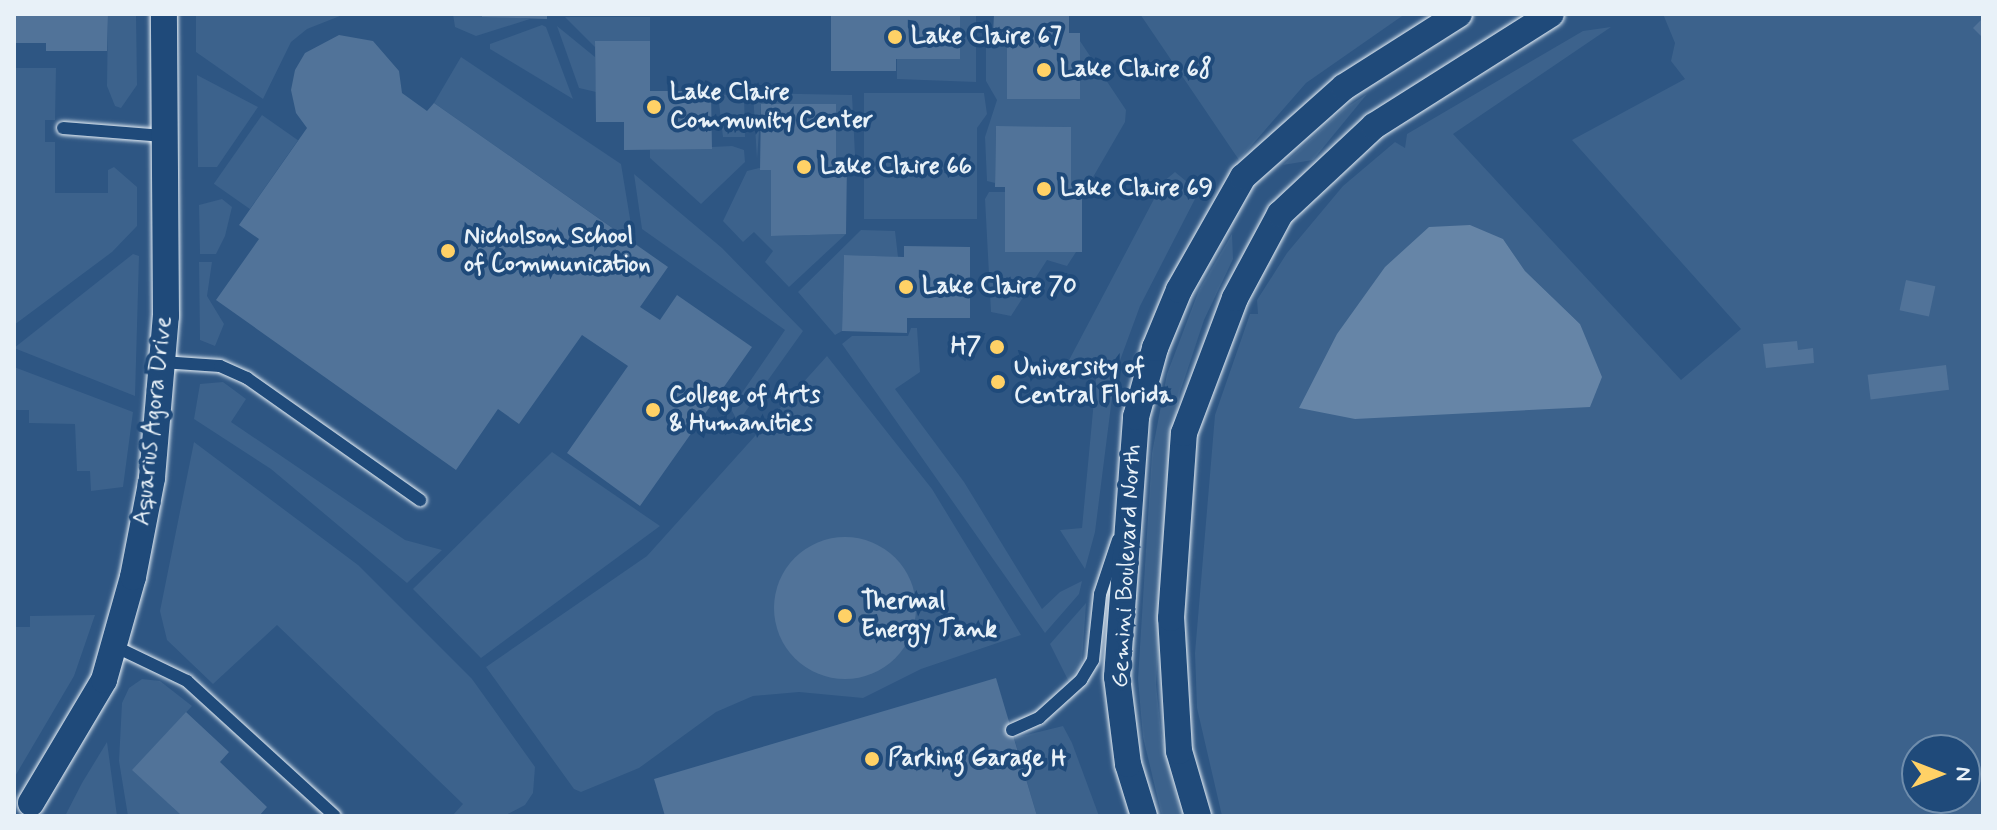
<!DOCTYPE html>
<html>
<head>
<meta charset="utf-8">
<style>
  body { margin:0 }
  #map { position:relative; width:1997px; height:830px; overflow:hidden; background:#1f4a7a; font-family:Mynerve,sans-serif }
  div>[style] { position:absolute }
  .built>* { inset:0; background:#2e5683 }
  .green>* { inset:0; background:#3c628c; transform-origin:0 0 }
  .water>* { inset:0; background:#6685a7 }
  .building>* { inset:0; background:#517399; transform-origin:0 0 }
  .round { border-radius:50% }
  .roads { filter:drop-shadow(0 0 2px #e8f1f8) drop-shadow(0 0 2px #e8f1f8) }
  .lane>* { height:12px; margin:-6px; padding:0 6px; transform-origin:6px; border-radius:6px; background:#1f4a7a }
  .street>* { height:26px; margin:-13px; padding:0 13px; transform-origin:13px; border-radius:13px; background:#1f4a7a }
  .dots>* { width:22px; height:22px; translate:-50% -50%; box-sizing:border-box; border:4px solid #1f4a7a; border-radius:50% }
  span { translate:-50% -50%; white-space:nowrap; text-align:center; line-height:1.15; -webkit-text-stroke:8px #1f4a7a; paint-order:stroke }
  .poi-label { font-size:24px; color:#e8f1f8; font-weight:700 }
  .left { translate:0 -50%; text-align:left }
  .right { translate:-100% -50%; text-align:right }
  .street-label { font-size:24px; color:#e8f1f8 }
  .frame { position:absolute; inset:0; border:16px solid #e8f1f8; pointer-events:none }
  .north { position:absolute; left:1901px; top:734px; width:80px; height:80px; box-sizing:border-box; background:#1f4a7a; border:2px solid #6f8dac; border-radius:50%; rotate:90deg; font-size:22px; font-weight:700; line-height:32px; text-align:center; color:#e8f1f8 }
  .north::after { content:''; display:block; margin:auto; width:28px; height:36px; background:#ffd166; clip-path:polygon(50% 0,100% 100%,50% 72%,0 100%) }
</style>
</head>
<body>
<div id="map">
  <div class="built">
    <i style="clip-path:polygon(evenodd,14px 14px,1983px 14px,1983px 816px,14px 816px,14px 14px,1917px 750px,1965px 750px,1965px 798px,1917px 798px,1917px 750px)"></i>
  </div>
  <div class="green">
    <i style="clip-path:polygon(108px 14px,136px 14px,137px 85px,121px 108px,115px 106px,107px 86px)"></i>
    <i style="clip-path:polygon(196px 14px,345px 14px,307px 29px,291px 42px,263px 99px,196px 52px)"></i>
    <i style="clip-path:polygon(453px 14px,482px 14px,530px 19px,476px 36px,455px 27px)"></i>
    <i style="clip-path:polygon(960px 14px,976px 14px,976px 82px,897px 79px,897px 59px,959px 59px)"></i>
    <i style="clip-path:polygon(1140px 14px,1405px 14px,1306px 83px,1239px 160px)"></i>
    <i style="clip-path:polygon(evenodd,1663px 14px,1983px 14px,1983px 816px,1222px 816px,1197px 708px,1195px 653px,1215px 415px,1250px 314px,1258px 314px,1257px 300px,1287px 253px,1343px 186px,1395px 142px,1405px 148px,1407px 134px,1583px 31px,1611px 27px,1453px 134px,1681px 380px,1741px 329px,1572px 140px,1685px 79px,1671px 61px,1675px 43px,1663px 14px,1503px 239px,1525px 271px,1580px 324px,1590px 407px,1503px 239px,1663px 14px,1917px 750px,1965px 750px,1965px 798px,1917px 798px,1917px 750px)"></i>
    <i style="clip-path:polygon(565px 17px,650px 17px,650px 41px,596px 41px,595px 47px)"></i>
    <i style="clip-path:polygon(542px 25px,546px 27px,573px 99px,490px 49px,490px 44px)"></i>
    <i style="clip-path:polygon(557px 26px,595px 57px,596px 92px,579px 88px)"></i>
    <i style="clip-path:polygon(986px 41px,1007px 42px,1007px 99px,1080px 99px,1080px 41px,1126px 110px,1125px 122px,1089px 184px,1071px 185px,1070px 127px,996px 126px,995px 183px,987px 181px,985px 137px,997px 100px,986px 81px)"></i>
    <i style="clip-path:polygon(461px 57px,621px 164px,634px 243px,434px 103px)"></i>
    <i style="clip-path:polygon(14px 68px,56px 68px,55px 120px,45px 120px,45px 142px,55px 142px,55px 193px,108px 193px,108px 170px,114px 167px,137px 187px,137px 226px,112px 252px,14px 325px)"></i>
    <i style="clip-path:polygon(197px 75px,258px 107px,217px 167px,198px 167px)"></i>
    <i style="clip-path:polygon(753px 93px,852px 95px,855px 155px,836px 158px,836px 104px,761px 104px,757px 159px)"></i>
    <i style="clip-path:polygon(864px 93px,984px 93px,987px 114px,977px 128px,977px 219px,864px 219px)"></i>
    <i style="clip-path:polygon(744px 94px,745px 137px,723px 137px,718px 95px)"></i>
    <i style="clip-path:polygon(1367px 94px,1313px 160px,1283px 165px,1344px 109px)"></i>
    <i style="left:262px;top:115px;width:44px;height:84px;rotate:35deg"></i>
    <i style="clip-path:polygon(732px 146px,744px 150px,745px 162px,701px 204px,650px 158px,650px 150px)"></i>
    <i style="clip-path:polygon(759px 168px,771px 170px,771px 236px,846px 234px,789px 287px,765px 262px,773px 251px,754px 232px,743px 242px,723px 221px,747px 171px)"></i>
    <i style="clip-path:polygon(1175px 172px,1192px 186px,1195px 199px,1140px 306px,1115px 374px,1095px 532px,1085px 569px,1060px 530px,1082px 528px,1097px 368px,1067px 364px,1163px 182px)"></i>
    <i style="clip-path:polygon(634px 174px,722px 248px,803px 331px,738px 422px,731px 409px,785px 330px,642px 229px)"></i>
    <i style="clip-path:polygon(989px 192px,1005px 192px,1005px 252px,1076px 252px,1067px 266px,1047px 260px,1011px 316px,991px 312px,985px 199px)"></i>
    <i style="clip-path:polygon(222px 199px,232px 207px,225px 236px,216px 254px,200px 254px,199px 205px)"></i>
    <i style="clip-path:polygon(861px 230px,895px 231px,898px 257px,844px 255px,842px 331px,835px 335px,798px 292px)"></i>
    <i style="clip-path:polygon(1232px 234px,1233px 259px,1204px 320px,1180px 392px,1171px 443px,1156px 684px,1161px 732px,1181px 816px,1162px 816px,1143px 737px,1138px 679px,1152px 453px,1167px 374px,1199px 290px)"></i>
    <i style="clip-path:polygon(133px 254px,139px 256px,135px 396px,14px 348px)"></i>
    <i style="clip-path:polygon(199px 262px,212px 262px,207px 296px,224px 324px,215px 346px,200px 340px)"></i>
    <i style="clip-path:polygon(911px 328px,917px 328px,920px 372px,895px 389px,964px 482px,1042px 609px,1060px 592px,1082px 581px,1079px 594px,1045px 633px,842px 344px,852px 336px,908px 336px)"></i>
    <i style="clip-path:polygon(827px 356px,932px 489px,1021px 635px,921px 669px,863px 698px,799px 692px,753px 696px,716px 712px,639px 768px,581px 792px,574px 789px,486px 667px,647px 556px)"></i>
    <i style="clip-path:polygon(14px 367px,133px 412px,123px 487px,91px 491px,90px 471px,77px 471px,75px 424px,29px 423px,29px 410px,14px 410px)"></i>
    <i style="clip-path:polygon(223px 382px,246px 399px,231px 422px,405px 540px,442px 550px,407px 583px,271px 469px,194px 419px,200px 384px)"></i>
    <i style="clip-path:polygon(194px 442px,358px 565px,472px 679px,535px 767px,533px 793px,525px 805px,504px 816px,452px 816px,463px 804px,277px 625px,213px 684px,167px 640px,160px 611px)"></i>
    <i style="clip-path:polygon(552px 452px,660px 526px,481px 658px,413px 589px)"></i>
    <i style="clip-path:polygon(1086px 603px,1082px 662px,1069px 682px,1050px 644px)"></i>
    <i style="clip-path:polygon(95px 615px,74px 676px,14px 778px,14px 627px,30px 627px,30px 616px)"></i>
    <i style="clip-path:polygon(142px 679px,160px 681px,192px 706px,133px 770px,182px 816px,128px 816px,119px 761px,122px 703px,129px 688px)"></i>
    <i style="clip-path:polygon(1063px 726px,1072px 743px,1099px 816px,1037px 816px,1014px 738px)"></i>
    <i style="clip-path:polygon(107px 742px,117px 816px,65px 816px,82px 783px)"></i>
  </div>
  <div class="water">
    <i style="clip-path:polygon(1470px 225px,1503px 239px,1525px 271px,1580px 324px,1602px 377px,1590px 407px,1355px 419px,1299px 408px,1337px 334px,1385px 267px,1429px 227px)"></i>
  </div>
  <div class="building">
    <i style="clip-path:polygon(14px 14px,108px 14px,107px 51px,46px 51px,46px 43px,14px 43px)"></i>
    <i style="clip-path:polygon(482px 14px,547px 14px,547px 19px,482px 17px)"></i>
    <i style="clip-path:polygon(831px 14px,960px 14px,960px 59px,896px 59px,896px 71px,831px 71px)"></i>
    <i style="clip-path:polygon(994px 14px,1069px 14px,1069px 33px,1080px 33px,1080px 99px,1007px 99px,1007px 34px,993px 34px)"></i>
    <i style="clip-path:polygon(1983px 18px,1983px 38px,1973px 28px)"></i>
    <i style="clip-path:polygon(339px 35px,373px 41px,399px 71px,402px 93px,427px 111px,434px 103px,668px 267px,640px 307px,660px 320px,677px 295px,752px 347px,640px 506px,567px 453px,628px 366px,582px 335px,519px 424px,498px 409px,456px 470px,216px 300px,259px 239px,239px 225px,307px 128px,296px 113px,291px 90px,295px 70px,305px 53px)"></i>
    <i style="clip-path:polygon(595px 41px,650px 41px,650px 91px,711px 91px,712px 149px,624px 150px,624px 122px,596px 122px)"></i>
    <i style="clip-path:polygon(761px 104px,836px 104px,836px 162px,847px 162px,846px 234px,771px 236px,771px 170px,760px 170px)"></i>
    <i style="clip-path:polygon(996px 126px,1071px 127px,1071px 185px,1082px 185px,1082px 252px,1005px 252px,1005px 187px,995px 187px)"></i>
    <i style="clip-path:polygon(904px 246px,970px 247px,970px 318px,907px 318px,907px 333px,842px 331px,844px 255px,904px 257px)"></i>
    <i style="left:1906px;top:280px;width:30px;height:31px;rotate:12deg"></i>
    <i style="clip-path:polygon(1797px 341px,1798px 350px,1813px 348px,1814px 363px,1766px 368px,1763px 344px)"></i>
    <i style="left:1946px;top:365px;width:25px;height:79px;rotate:83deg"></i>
    <i class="round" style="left:774px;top:537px;width:142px;height:142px"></i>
    <i style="clip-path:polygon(996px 678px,1037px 816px,665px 816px,654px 779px)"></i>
    <i style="clip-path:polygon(186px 712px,229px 752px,220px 762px,267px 807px,259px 816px,182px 816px,132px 770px)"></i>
  </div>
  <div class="roads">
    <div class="lane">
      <i style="left:63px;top:128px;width:101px;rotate:4.5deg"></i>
      <i style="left:162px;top:362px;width:58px;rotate:3.9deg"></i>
      <i style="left:220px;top:366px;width:30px;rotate:24deg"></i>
      <i style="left:247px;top:378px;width:212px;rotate:35.2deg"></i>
      <i style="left:114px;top:646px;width:81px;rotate:25.6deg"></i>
      <i style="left:187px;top:681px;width:200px;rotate:42.4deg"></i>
      <i style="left:1012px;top:730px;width:30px;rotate:-24deg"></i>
      <i style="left:1039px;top:718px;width:57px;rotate:-42.1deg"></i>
      <i style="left:1081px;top:680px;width:23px;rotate:-59deg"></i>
      <i style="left:1093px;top:660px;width:66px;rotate:-83.9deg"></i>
      <i style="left:1100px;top:594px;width:57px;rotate:-71.6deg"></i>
    </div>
    <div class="street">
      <i style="left:31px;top:803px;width:143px;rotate:-59.3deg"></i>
      <i style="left:104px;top:680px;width:107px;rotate:-74.3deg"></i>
      <i style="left:133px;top:577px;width:101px;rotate:-79.1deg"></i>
      <i style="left:152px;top:478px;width:163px;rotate:-85.1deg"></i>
      <i style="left:166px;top:316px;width:302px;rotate:-90.4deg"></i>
      <i style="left:1144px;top:816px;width:54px;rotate:-107.1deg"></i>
      <i style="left:1128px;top:764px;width:88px;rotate:-97.2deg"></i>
      <i style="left:1117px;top:677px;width:261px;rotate:-85.8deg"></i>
      <i style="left:1136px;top:417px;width:72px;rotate:-74.6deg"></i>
      <i style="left:1155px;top:348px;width:63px;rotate:-67.5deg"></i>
      <i style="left:1179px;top:290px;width:130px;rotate:-60.5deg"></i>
      <i style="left:1243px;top:177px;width:135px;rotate:-41.7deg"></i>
      <i style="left:1344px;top:87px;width:136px;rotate:-32.4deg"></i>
      <i style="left:1198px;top:816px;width:68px;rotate:-106.3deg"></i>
      <i style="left:1179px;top:751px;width:133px;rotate:-93.4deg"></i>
      <i style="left:1171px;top:618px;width:185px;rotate:-86deg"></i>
      <i style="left:1184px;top:433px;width:144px;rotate:-69.3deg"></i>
      <i style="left:1235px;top:298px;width:95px;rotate:-61.8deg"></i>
      <i style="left:1280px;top:214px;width:129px;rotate:-43.1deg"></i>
      <i style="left:1374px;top:126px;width:209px;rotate:-32.3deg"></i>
    </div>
  </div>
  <div class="dots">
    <i style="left:895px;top:37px;background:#ffd166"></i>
    <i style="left:1044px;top:70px;background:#ffd166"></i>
    <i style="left:654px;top:107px;background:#ffd166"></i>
    <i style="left:804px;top:167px;background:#ffd166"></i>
    <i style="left:1044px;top:189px;background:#ffd166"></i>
    <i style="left:448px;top:251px;background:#ffd166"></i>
    <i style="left:906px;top:287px;background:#ffd166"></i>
    <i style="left:997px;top:347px;background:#ffd166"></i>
    <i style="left:998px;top:382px;background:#ffd166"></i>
    <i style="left:653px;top:410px;background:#ffd166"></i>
    <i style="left:845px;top:616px;background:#ffd166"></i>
    <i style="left:872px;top:759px;background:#ffd166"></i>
  </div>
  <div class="poi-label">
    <span class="left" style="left:911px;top:37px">Lake Claire 67</span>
    <span class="left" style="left:1060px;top:70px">Lake Claire 68</span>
    <span class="left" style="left:670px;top:107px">Lake Claire<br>Community Center</span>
    <span class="left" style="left:820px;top:167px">Lake Claire 66</span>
    <span class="left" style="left:1060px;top:189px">Lake Claire 69</span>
    <span class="left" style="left:464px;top:251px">Nicholson School<br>of Communication</span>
    <span class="left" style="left:922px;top:287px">Lake Claire 70</span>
    <span class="right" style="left:981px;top:347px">H7</span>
    <span class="left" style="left:1014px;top:382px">University of<br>Central Florida</span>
    <span class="left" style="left:669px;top:410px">College of Arts<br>&amp; Humanities</span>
    <span class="left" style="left:861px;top:616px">Thermal<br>Energy Tank</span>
    <span class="left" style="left:888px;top:759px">Parking Garage H</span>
  </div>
  <div class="street-label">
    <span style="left:153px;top:421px;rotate:-84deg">Aquarius Agora Drive</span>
    <span style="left:1127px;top:566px;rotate:-87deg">Gemini Boulevard North</span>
  </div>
  <div class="frame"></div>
  <div class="north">N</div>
</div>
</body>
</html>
